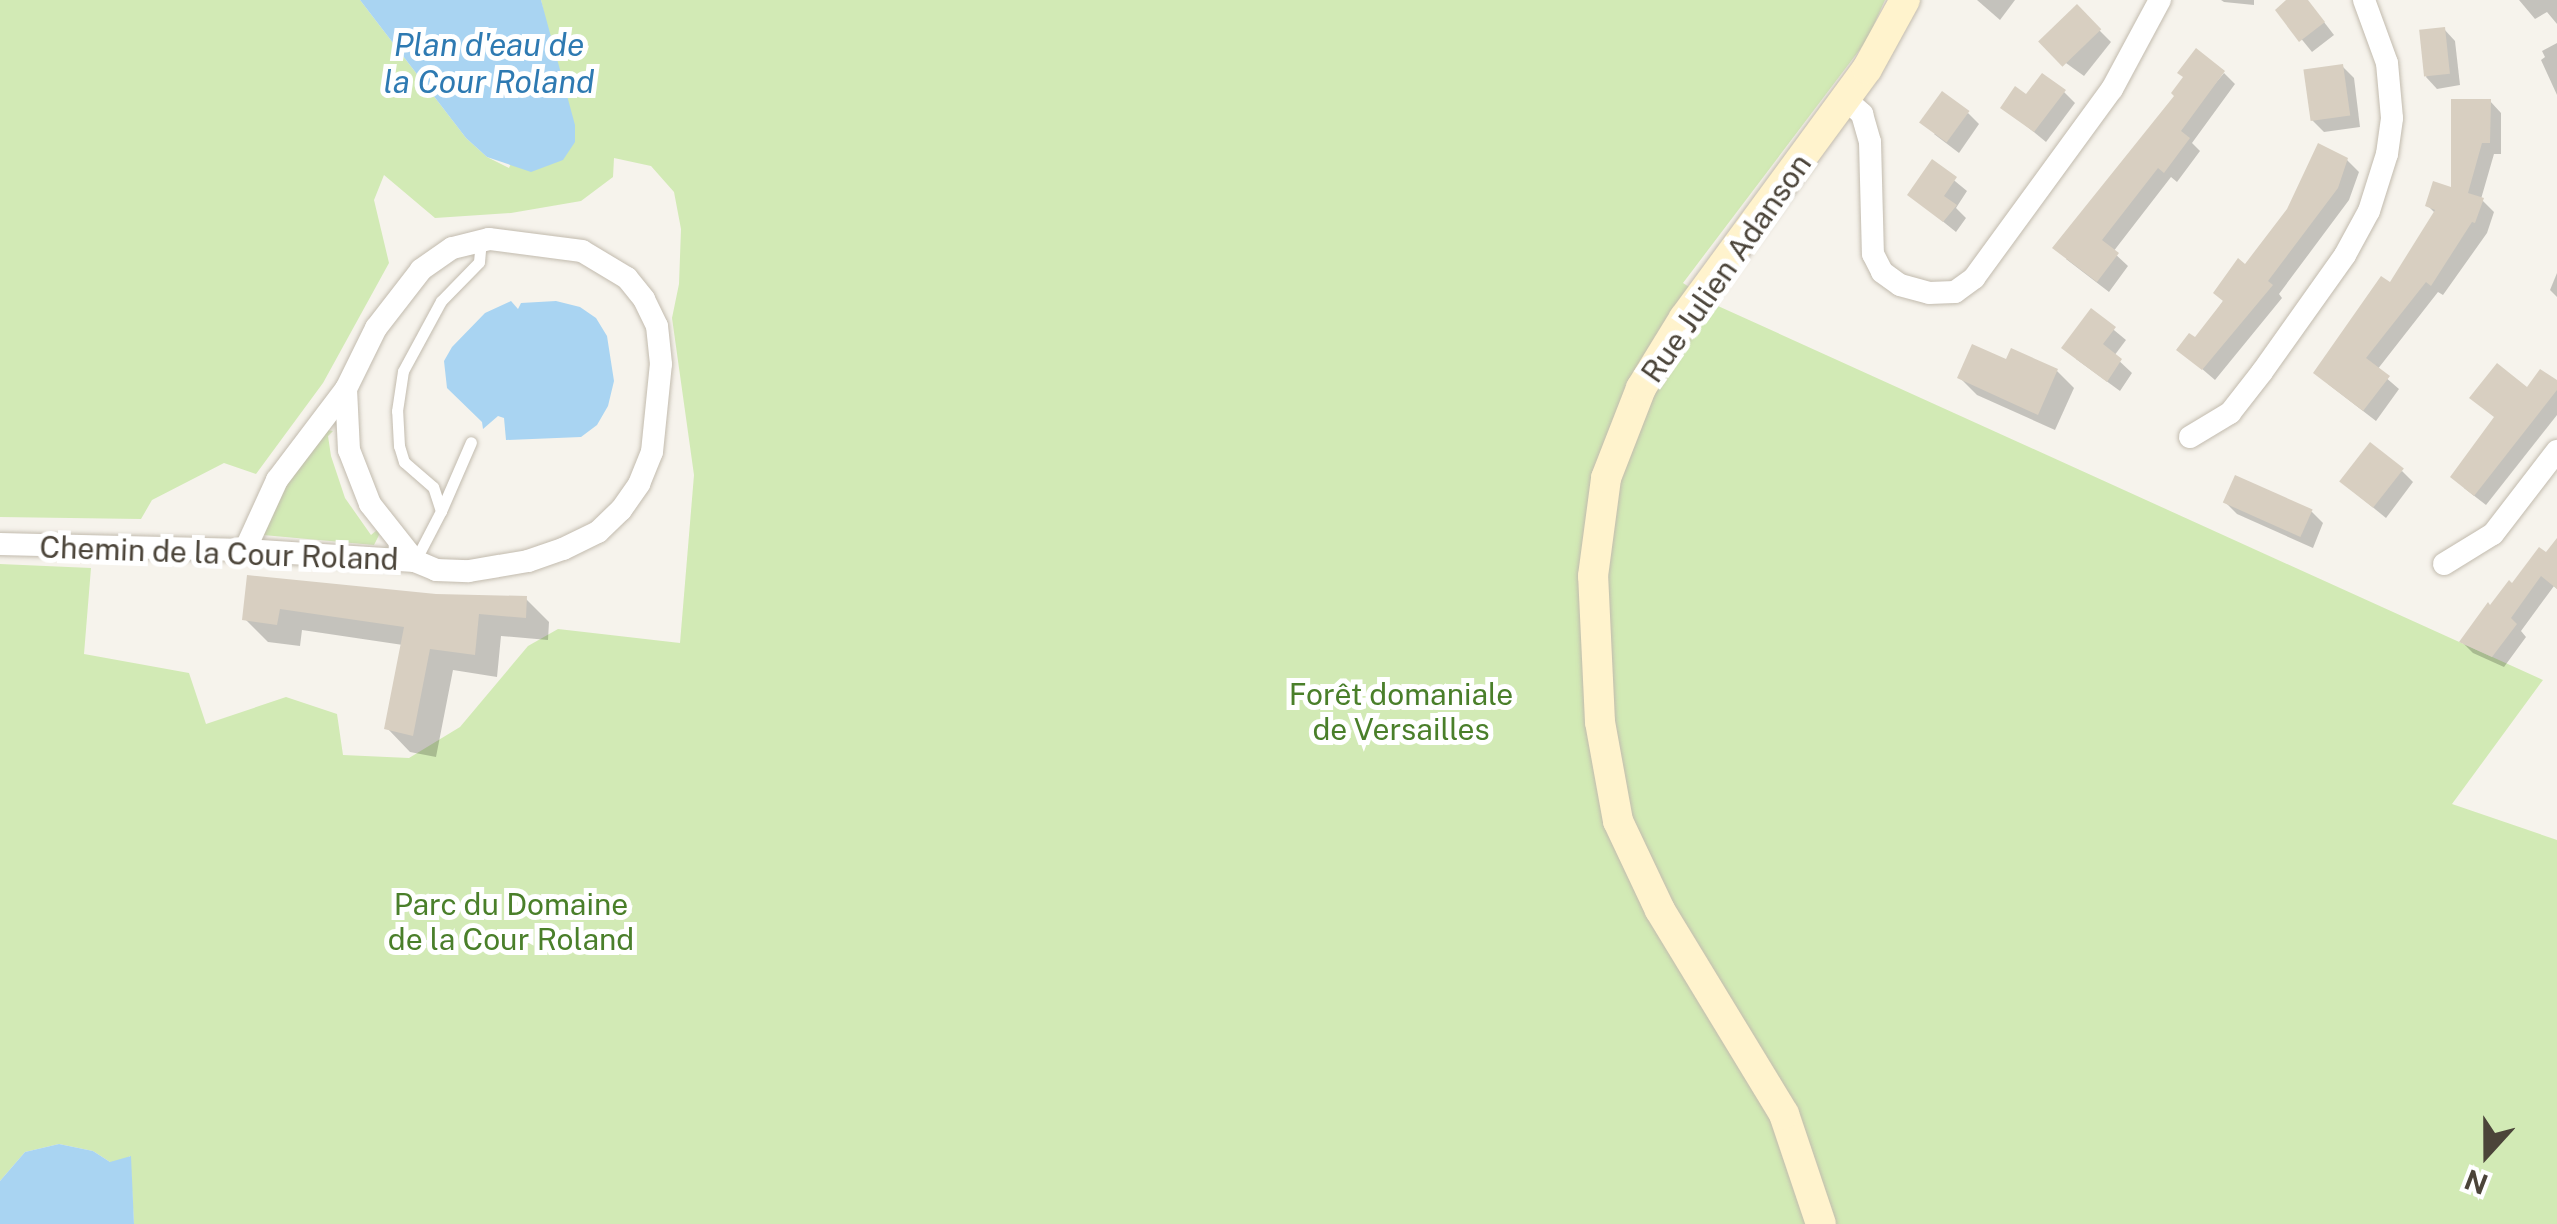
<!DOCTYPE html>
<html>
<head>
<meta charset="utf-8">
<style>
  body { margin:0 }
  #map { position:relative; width:2557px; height:1224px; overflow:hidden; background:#f6f3ec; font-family:"Public Sans",sans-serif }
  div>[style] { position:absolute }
  .green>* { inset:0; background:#d2eab5 }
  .water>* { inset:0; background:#a9d4f2 }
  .shadow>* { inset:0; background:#0003 }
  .building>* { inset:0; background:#d8cfc1; transform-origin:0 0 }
  .roads { filter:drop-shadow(0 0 2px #c2bbae) drop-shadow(0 0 2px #c2bbae) }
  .lane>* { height:11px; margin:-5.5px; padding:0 5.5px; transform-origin:5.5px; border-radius:5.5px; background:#fff }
  .street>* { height:22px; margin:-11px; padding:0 11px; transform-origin:11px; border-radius:11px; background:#fff }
  .secondary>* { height:30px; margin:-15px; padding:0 15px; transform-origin:15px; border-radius:15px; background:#fff3cd }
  span { translate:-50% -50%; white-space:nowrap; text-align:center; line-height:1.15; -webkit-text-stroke:10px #fff; paint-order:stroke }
  .street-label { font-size:30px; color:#4b4439 }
  .park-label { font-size:30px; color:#4a7f2a }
  .water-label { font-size:32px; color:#2e7ab2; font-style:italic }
  .north { position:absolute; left:2437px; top:1104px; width:100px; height:100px; -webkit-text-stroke:8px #fff; paint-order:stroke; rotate:201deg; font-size:28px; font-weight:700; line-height:40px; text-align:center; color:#4b4439 }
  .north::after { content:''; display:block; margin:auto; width:35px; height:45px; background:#4b4439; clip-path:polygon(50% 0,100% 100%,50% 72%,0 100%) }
</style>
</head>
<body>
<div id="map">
  <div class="green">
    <i style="clip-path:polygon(0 0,360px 0,466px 138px,487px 157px,509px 168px,555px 62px,541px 0,1885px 0,1867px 40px,1683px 283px,1718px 306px,2543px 680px,2452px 804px,2557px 840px,2557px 1224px,134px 1224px,130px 1156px,123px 1162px,110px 1162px,93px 1151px,59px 1144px,25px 1152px,0 1181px,0 564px,91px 568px,84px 654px,189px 673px,206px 724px,286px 697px,337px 714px,343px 755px,409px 758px,460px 727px,528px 646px,558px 629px,680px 643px,694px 475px,672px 318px,679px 284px,681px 229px,674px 192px,651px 166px,614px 158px,613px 177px,581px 201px,511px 213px,435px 218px,384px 175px,374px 200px,389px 263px,323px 383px,256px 474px,224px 463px,152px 500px,141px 519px,0 517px)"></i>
    <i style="clip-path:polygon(327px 430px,333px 431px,328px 436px,331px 456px,345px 498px,371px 535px,377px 530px,380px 533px,374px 545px,263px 535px,278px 494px)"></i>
  </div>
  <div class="water">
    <i style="clip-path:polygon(360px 0,541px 0,575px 125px,575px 142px,563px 160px,531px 172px,487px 157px,466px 138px)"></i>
    <i style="clip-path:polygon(511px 301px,518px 309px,521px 303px,556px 301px,580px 307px,596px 318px,607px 336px,614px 381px,608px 406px,597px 425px,581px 437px,506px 440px,504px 418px,498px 416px,483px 429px,482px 422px,447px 388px,444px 361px,452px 347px,485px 313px)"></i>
    <i style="clip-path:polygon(59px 1144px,93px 1151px,110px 1162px,131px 1156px,134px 1224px,0 1224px,0 1181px,25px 1152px)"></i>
  </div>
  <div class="shadow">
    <i style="clip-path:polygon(1977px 0,2015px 0,2000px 20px)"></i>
    <i style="clip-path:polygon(2221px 0,2254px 0,2254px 5px,2224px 2px)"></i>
    <i style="clip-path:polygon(2290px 0,2307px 0,2334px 35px,2312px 52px,2278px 10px)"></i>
    <i style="clip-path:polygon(2519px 0,2557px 0,2557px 24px,2547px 12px,2535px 19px)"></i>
    <i style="clip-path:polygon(2077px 8px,2111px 42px,2084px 76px,2059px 58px)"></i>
    <i style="clip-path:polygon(2444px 29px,2455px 41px,2460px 85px,2437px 89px,2426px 77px)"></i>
    <i style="clip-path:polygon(2557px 43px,2557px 95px,2541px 60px,2545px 57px,2542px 51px)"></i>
    <i style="clip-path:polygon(2342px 66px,2354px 78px,2360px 127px,2324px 132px,2312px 120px)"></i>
    <i style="clip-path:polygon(2224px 73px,2235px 84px,2192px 143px,2200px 151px,2177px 182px,2171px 177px,2113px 252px,2128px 266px,2109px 292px,2066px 259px)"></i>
    <i style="clip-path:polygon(2064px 92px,2075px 103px,2046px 142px,2003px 107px,2027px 97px)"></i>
    <i style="clip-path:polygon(2490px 101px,2501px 113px,2501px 154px,2494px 154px,2481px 199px,2494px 212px,2487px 233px,2443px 295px,2438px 292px,2377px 370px,2399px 389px,2376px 421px,2328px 384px,2436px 214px,2428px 206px,2454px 190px)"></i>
    <i style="clip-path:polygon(1968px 113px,1979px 124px,1959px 153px,1934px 134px)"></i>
    <i style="clip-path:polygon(2347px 160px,2359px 172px,2349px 200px,2279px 294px,2282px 298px,2215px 380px,2180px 350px,2196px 341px,2246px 267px)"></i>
    <i style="clip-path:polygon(1933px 163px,1967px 191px,1956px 208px,1966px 218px,1956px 232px,1910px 195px)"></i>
    <i style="clip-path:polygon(2557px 273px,2557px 297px,2550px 290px)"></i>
    <i style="clip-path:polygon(2091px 311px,2126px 340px,2114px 356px,2132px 373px,2120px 391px,2076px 359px)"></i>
    <i style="clip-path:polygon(2007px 362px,2057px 371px,2074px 388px,2055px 430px,1977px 395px,1960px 378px)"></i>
    <i style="clip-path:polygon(2557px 383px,2557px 415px,2486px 505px,2464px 488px,2496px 419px,2528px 390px)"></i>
    <i style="clip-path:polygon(2402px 471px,2413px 482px,2386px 518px,2354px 492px)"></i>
    <i style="clip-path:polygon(2226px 503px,2312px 512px,2323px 523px,2313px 548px,2237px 514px)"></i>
    <i style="clip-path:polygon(2557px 542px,2557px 589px,2554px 586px,2521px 631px,2526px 637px,2504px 667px,2473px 653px,2462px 642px)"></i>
    <i style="clip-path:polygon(249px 578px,436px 597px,526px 599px,549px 622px,548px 640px,501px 636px,497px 677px,453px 670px,436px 757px,410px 752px,387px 728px,403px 645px,302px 630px,300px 646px,268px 642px,245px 619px)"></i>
  </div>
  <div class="building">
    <i style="clip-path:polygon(2286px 0,2308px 0,2325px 22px,2299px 42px,2275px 10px)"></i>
    <i style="left:2077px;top:4px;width:35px;height:54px;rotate:46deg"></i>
    <i style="left:2445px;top:27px;width:47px;height:26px;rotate:84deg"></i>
    <i style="clip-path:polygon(2196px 48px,2225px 71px,2181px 131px,2190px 138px,2164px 173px,2158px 168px,2102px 240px,2119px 253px,2097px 282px,2052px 248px,2174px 96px,2171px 93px,2183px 77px,2177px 73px)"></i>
    <i style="left:2343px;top:64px;width:52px;height:40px;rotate:82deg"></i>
    <i style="clip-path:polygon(2042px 73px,2066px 90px,2034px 132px,2000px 108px,2015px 86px,2026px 94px)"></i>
    <i style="left:1942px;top:91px;width:34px;height:39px;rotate:36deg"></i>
    <i style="clip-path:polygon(2451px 99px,2491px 99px,2490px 143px,2482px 143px,2468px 193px,2484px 198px,2475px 223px,2472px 222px,2431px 286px,2426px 282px,2366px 358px,2390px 376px,2363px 411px,2313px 373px,2381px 276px,2390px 282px,2435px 210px,2425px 206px,2433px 181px,2451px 187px)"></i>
    <i style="clip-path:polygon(2318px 143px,2348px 158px,2338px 188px,2268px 281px,2273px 285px,2202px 370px,2176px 350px,2189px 333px,2195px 337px,2223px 301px,2213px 293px,2238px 258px,2245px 264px,2287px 209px)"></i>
    <i style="clip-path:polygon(1932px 159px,1957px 177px,1944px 196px,1957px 205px,1943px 222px,1907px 195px)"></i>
    <i style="clip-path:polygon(2091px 308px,2116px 327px,2103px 344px,2122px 359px,2107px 382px,2061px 348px)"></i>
    <i style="clip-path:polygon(1972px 344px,2006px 359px,2011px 348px,2058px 369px,2038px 415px,1957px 378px)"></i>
    <i style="clip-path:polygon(2497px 363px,2527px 387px,2540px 369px,2557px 380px,2557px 390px,2474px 496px,2450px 477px,2494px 417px,2469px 398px)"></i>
    <i style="left:2370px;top:442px;width:43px;height:50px;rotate:38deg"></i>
    <i style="left:2235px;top:475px;width:85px;height:30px;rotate:24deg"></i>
    <i style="clip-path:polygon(2557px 538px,2557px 589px,2541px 576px,2511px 618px,2517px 624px,2492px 657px,2459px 642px,2488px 602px,2490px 605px,2509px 580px,2512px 583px,2539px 547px,2546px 552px)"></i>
    <i style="clip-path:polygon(247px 575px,436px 594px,527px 596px,526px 618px,479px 614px,475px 655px,430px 649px,413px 736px,384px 729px,404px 627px,280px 609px,277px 625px,242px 620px)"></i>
  </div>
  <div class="roads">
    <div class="lane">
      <i style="left:441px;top:511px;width:75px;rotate:-66.5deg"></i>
      <i style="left:415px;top:561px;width:56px;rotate:-62.5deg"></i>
      <i style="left:441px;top:511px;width:25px;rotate:-108deg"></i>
      <i style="left:433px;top:487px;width:38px;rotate:-139deg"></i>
      <i style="left:404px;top:462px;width:17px;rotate:-107deg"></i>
      <i style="left:399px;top:446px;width:35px;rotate:-93deg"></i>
      <i style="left:397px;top:411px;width:40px;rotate:-81.5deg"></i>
      <i style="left:403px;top:371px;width:80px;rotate:-61.5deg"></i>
      <i style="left:441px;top:301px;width:54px;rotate:-45.7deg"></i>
      <i style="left:479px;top:262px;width:21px;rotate:-85deg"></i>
    </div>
    <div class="street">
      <i style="left:1845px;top:99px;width:23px;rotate:41deg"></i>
      <i style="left:1862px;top:114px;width:29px;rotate:74deg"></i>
      <i style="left:1870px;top:142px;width:112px;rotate:88.5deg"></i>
      <i style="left:1873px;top:254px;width:20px;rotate:63deg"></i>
      <i style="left:1882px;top:272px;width:22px;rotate:36deg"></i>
      <i style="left:1900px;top:285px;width:30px;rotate:15deg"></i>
      <i style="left:1929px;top:293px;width:26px;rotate:-2deg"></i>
      <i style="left:1955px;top:292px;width:24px;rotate:-36deg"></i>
      <i style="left:1974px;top:278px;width:234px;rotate:-53.9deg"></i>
      <i style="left:2112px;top:89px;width:101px;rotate:-61.7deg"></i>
      <i style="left:346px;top:389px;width:61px;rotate:87.2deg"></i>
      <i style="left:349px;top:450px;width:58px;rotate:68.7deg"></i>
      <i style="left:370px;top:504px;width:73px;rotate:51.7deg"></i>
      <i style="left:2190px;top:437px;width:47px;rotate:-31deg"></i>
      <i style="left:2230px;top:413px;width:52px;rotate:-52deg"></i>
      <i style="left:2262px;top:372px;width:143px;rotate:-54.6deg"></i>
      <i style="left:2345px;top:255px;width:50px;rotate:-61.4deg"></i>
      <i style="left:2369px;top:211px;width:60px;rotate:-72.5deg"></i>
      <i style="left:2387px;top:154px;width:36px;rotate:-82deg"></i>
      <i style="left:2392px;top:118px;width:55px;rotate:-95.2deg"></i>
      <i style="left:2387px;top:63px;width:67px;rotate:-110.1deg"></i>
      <i style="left:0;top:544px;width:245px;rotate:1.4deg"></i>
      <i style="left:245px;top:550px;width:170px;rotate:3.7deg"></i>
      <i style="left:415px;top:561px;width:23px;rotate:23deg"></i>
      <i style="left:436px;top:570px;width:33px;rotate:2deg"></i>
      <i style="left:469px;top:571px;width:60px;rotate:-9.6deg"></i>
      <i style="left:528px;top:561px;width:37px;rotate:-19deg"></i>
      <i style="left:563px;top:549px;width:39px;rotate:-26deg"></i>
      <i style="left:598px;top:532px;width:32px;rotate:-44deg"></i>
      <i style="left:621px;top:510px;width:32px;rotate:-55deg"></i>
      <i style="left:639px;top:484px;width:35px;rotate:-68deg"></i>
      <i style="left:652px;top:452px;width:88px;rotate:-84.2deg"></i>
      <i style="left:661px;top:364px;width:38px;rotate:-96deg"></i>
      <i style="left:657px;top:326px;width:30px;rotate:-116deg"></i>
      <i style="left:644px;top:299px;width:27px;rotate:-129deg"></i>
      <i style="left:627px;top:278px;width:52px;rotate:-149deg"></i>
      <i style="left:582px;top:251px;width:94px;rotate:-172.6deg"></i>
      <i style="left:489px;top:239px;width:38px;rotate:166deg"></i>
      <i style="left:452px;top:248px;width:38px;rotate:145deg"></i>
      <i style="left:421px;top:270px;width:73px;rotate:127.8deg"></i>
      <i style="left:376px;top:328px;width:68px;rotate:116.2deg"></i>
      <i style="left:346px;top:389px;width:114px;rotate:127.2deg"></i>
      <i style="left:277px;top:480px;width:77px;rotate:114.6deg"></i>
      <i style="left:2444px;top:564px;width:57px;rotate:-31.5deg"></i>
      <i style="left:2493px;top:534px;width:105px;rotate:-52.4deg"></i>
    </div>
    <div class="secondary">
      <i style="left:1821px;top:1224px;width:116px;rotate:-108.6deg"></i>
      <i style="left:1784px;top:1114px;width:239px;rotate:-121.3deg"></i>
      <i style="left:1660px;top:910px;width:98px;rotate:-115.3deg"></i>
      <i style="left:1618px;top:821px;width:101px;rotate:-100.3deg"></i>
      <i style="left:1600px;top:722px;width:146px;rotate:-92.7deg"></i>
      <i style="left:1593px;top:576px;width:99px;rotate:-82.4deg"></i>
      <i style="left:1606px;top:478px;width:97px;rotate:-68.7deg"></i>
      <i style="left:1641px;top:388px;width:82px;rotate:-58.4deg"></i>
      <i style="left:1684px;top:318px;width:309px;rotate:-53.7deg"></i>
      <i style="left:1867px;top:69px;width:79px;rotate:-61.2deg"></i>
    </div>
  </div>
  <div class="street-label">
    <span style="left:1726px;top:268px;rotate:-55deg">Rue Julien Adanson</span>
    <span style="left:219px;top:553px;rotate:2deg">Chemin de la Cour Roland</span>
  </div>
  <div class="park-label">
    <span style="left:1401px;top:711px">Forêt domaniale<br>de Versailles</span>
    <span style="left:511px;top:921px">Parc du Domaine<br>de la Cour Roland</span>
  </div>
  <div class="water-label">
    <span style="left:489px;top:64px">Plan d'eau de<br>la Cour Roland</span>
  </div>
  <div class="north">N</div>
</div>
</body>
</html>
